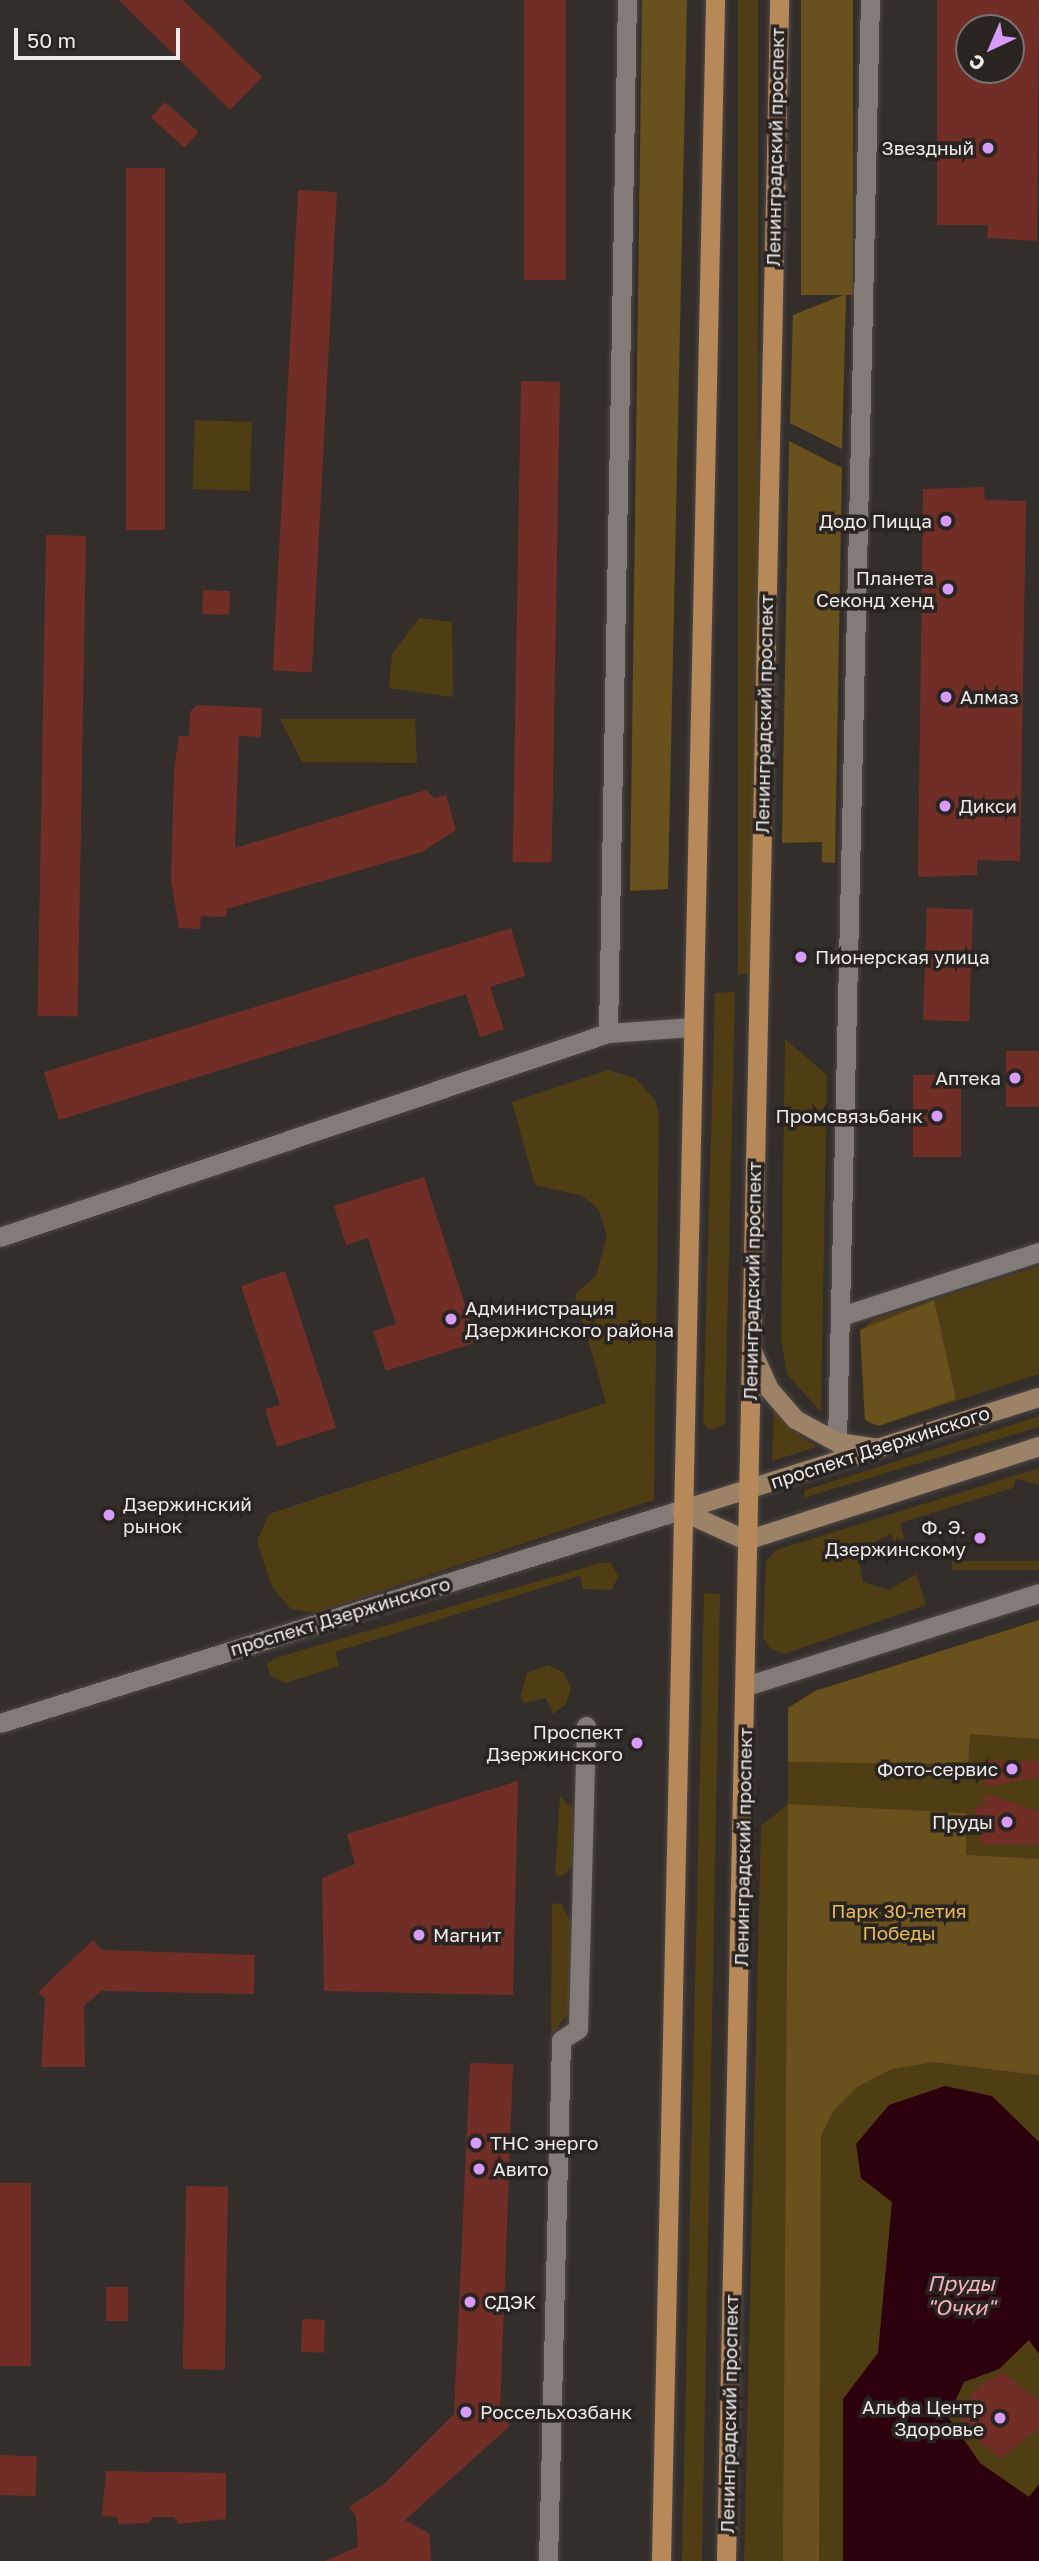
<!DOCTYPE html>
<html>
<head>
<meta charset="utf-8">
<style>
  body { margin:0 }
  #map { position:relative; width:1039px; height:2561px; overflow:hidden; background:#342e2b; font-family:"Golos Text",sans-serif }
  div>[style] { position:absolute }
  .green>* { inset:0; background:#4f3d13; transform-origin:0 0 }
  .forest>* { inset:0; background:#68511c; transform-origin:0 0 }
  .water>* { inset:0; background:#2d000d }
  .building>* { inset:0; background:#702e27; transform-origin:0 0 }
  .roads { filter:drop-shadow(0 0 2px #4f4946) drop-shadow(0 0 2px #4f4946) }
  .minor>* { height:19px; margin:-9.5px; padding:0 9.5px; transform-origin:9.5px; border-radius:9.5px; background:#827b77 }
  .tertiary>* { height:19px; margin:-9.5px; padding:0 9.5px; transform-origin:9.5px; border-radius:9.5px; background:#827b77 }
  .secondary>* { height:19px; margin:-9.5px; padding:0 9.5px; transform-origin:9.5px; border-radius:9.5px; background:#9c8267 }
  .primary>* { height:19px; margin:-9.5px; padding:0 9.5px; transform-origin:9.5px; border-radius:9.5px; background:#b78958 }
  .dots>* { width:19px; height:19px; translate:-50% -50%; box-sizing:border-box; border:4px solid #2a2421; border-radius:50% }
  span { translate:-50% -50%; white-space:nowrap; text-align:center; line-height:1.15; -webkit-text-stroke:7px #2a2421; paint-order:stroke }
  .street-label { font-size:19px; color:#efebe9 }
  .poi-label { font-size:19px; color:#efebe9 }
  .right { translate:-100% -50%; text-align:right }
  .left { translate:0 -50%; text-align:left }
  .park-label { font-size:19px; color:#e7bb5a }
  .water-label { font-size:21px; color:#f4b4bd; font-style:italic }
  .north { position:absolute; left:955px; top:14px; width:70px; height:70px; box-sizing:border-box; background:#2a2421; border:2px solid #797471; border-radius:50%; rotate:224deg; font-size:19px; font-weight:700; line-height:28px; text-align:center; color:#efebe9 }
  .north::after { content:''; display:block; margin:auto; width:24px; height:32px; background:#d79bf9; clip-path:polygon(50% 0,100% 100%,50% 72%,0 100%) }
  .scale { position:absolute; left:14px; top:28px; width:166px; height:32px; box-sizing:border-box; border:4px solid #efebe9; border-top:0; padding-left:9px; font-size:21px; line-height:24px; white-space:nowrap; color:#efebe9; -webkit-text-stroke:5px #2a2421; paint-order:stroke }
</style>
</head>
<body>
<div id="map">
  <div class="green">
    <i style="left:738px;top:0;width:20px;height:974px"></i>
    <i style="left:195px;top:420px;width:57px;height:69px;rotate:2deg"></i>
    <i style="clip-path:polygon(419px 618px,452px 622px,453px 697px,389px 688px,392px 654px)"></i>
    <i style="clip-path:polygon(280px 719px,415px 719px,417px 763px,302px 762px)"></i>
    <i style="clip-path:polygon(735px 992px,725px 1424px,710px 1430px,703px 1423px,715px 993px)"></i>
    <i style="clip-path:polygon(785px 1039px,827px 1075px,821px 1412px,787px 1374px,781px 1337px)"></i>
    <i style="clip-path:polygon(608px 1070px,635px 1078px,655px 1100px,659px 1116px,654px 1500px,315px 1613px,291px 1609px,272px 1587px,257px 1541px,269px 1514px,606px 1403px,575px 1294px,596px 1276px,607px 1236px,599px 1210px,583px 1196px,535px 1185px,512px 1102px)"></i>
    <i style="clip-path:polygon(1039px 1266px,1039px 1374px,878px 1426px,865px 1420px,860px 1330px,875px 1319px)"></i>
    <i style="clip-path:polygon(774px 1409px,796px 1433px,817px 1447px,772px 1461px)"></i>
    <i style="clip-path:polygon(1039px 1416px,1039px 1427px,803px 1498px,805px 1490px)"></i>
    <i style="clip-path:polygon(1039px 1468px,1039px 1485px,1016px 1479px,1013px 1488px,900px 1523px,904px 1538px,894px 1542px,891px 1534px,865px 1547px,858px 1558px,863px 1582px,889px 1590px,916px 1574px,926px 1605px,784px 1654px,770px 1648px,763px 1637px,766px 1562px,776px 1550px)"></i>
    <i style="left:1039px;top:1561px;width:9px;height:87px;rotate:90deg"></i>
    <i style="clip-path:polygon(600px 1563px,611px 1563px,618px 1576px,612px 1590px,583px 1589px,580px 1576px,335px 1652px,339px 1666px,285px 1683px,270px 1675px,267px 1664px,275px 1658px)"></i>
    <i style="clip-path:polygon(704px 1593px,720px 1594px,702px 2561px,682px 2561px)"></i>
    <i style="clip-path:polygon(1039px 1620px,1039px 2561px,744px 2561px,761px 1826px,788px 1804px,788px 1708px,815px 1691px)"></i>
    <i style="clip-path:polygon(548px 1665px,563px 1672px,571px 1688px,566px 1704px,553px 1714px,546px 1698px,524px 1703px,521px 1695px,527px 1673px)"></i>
    <i style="clip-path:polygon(560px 1796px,574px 1810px,573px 1865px,563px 1876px,555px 1875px)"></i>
    <i style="clip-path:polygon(561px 1903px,571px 1923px,569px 2012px,551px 2036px,552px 1904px)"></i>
  </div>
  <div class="forest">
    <i style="clip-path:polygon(642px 0,687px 0,668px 889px,630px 891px)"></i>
    <i style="left:801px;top:0;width:52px;height:295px"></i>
    <i style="clip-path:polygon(846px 294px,842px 449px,790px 423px,793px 315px)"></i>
    <i style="clip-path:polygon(789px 441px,842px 468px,835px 863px,822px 862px,822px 842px,782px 843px)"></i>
    <i style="clip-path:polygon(934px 1300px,956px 1399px,878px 1426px,865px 1420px,860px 1330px)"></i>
    <i style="clip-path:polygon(1039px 1620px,1039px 1739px,970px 1734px,968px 1764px,788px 1762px,788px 1708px,815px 1691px)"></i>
    <i style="clip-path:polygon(788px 1804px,966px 1813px,966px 1855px,1039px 1859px,1039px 2075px,934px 2062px,892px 2069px,857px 2087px,833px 2111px,821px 2136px,819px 2561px,783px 2561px)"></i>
  </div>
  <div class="water">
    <i style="clip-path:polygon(945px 2086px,992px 2096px,1039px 2142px,1039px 2354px,1029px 2340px,999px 2369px,964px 2382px,948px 2417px,980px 2463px,1029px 2497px,1039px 2484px,1039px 2561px,843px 2561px,843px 2399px,878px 2353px,892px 2202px,861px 2178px,856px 2144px,889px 2105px)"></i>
  </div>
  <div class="building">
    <i style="clip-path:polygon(119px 0,183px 0,262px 77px,230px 110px)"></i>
    <i style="left:524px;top:0;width:42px;height:280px"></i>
    <i style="clip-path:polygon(evenodd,937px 0,1039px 0,1037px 241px,987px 238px,988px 225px,937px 225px,937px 0,969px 28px,1011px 28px,1011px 70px,969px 70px,969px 28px)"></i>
    <i style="left:165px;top:102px;width:45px;height:21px;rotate:42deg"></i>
    <i style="left:126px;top:168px;width:39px;height:362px"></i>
    <i style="left:298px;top:190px;width:39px;height:481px;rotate:3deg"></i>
    <i style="left:521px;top:381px;width:39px;height:481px;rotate:1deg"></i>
    <i style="clip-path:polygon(984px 487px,985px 500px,1026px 501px,1020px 861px,977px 860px,977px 875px,918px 877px,923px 489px)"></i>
    <i style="left:46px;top:535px;width:40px;height:481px;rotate:1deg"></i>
    <i style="left:203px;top:590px;width:27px;height:24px;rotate:2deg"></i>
    <i style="clip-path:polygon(197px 705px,262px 708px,261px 737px,239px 736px,235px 848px,426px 790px,434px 798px,446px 795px,456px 830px,422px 852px,227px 909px,226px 917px,201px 916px,200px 929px,179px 928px,171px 881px,174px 770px,179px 736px,189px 736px,190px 712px)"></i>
    <i style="left:927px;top:908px;width:46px;height:112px;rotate:2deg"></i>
    <i style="clip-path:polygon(511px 928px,525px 976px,490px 987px,504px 1029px,480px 1037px,466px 994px,59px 1120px,44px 1072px)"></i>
    <i style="left:1006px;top:1051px;width:33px;height:56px"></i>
    <i style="left:913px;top:1075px;width:48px;height:82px"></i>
    <i style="clip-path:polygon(424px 1177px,477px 1342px,386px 1371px,373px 1331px,396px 1324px,368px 1238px,346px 1245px,334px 1206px)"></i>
    <i style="clip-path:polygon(285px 1271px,336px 1428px,277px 1447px,265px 1409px,280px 1405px,241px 1286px)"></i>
    <i style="clip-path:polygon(985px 1761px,1039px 1761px,1039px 1777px,985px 1787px)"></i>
    <i style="clip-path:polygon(518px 1781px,513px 1995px,324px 1991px,322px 1878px,355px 1864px,347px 1834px)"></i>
    <i style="clip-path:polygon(985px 1793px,1039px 1812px,1039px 1845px,981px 1844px,975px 1807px,985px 1806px)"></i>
    <i style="clip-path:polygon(93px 1940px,102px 1950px,255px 1955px,254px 1994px,101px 1991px,84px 2006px,85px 2067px,41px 2067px,45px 1999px,38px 1992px)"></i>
    <i style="clip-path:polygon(470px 2063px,513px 2064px,500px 2413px,510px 2426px,405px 2520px,430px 2534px,431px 2561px,325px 2561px,358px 2547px,356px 2516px,349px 2507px,384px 2484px,454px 2414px)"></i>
    <i style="left:0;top:2183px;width:31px;height:183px"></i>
    <i style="left:186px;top:2186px;width:42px;height:183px;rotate:1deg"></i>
    <i style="left:106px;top:2287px;width:22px;height:34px"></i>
    <i style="left:302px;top:2319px;width:23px;height:33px;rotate:2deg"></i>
    <i style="clip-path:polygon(1003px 2372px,1039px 2401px,1039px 2428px,1001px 2458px,974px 2438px,958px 2414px,979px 2386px)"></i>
    <i style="left:0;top:2455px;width:37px;height:40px;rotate:2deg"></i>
    <i style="clip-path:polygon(106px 2471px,226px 2473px,226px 2519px,179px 2524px,174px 2517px,153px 2517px,149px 2523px,119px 2524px,117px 2517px,102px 2516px)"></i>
  </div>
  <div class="roads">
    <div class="minor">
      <i style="left:608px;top:1033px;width:1033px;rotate:-88.95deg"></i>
      <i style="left:0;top:1237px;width:641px;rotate:-18.55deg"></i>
      <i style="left:608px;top:1033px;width:83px;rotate:-4.1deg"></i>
      <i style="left:844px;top:1315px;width:205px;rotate:-17.9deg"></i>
      <i style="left:837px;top:1442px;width:1442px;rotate:-88.69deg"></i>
      <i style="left:746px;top:1686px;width:307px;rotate:-17.6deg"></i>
      <i style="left:548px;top:2561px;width:521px;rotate:-88.57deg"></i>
      <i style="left:561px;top:2040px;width:20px;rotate:-33deg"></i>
      <i style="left:578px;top:2029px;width:303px;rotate:-88.5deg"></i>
    </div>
    <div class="tertiary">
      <i style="left:0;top:1723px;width:713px;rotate:-17.39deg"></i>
    </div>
    <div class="secondary">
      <i style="left:751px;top:1349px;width:44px;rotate:65.8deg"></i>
      <i style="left:769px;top:1389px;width:40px;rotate:49deg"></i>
      <i style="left:795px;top:1419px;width:48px;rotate:28.7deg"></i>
      <i style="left:837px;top:1442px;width:37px;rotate:8deg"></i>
      <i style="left:680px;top:1510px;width:72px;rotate:24.4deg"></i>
      <i style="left:746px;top:1540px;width:308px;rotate:-17.8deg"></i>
      <i style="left:680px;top:1510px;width:376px;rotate:-17.5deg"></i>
    </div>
    <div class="primary">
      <i style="left:661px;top:2561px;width:2562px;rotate:-88.79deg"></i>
      <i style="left:726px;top:2561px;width:2562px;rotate:-88.81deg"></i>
    </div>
  </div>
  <div class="dots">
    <i style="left:988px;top:148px;background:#d79bf9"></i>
    <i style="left:946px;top:521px;background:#d79bf9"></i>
    <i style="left:948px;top:589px;background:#d79bf9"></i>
    <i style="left:946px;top:697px;background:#d79bf9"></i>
    <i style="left:945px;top:806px;background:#d79bf9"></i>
    <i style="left:801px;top:957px;background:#d79bf9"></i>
    <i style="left:1015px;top:1078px;background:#d79bf9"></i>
    <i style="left:937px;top:1116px;background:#d79bf9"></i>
    <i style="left:451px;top:1319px;background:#d79bf9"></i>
    <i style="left:109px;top:1515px;background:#d79bf9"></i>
    <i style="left:980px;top:1538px;background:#d79bf9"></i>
    <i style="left:637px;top:1743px;background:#d79bf9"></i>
    <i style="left:1012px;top:1769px;background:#d79bf9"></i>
    <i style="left:1007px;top:1822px;background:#d79bf9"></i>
    <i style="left:419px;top:1935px;background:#d79bf9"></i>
    <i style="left:476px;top:2143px;background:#d79bf9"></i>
    <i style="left:479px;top:2169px;background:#d79bf9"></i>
    <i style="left:470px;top:2302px;background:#d79bf9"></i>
    <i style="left:466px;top:2412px;background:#d79bf9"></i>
    <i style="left:1000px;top:2418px;background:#d79bf9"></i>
  </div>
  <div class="street-label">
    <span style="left:775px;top:147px;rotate:-89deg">Ленинградский проспект</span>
    <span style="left:764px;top:714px;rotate:-89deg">Ленинградский проспект</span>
    <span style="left:752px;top:1281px;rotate:-89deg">Ленинградский проспект</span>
    <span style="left:880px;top:1447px;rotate:-18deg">проспект Дзержинского</span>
    <span style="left:340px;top:1616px;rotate:-17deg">проспект Дзержинского</span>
    <span style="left:743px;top:1847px;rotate:-89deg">Ленинградский проспект</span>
    <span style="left:729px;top:2414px;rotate:-89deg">Ленинградский проспект</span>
  </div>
  <div class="poi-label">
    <span class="right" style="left:974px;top:148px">Звездный</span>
    <span class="right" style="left:932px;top:521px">Додо Пицца</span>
    <span class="right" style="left:934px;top:589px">Планета<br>Секонд хенд</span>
    <span class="left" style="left:960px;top:697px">Алмаз</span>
    <span class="left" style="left:959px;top:806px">Дикси</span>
    <span class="left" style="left:815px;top:957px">Пионерская улица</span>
    <span class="right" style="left:1001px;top:1078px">Аптека</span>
    <span class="right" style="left:923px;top:1116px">Промсвязьбанк</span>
    <span class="left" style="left:465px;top:1319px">Администрация<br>Дзержинского района</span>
    <span class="left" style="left:123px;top:1515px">Дзержинский<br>рынок</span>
    <span class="right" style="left:966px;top:1538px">Ф. Э.<br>Дзержинскому</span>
    <span class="right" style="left:623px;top:1743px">Проспект<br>Дзержинского</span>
    <span class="right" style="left:998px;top:1769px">Фото-сервис</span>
    <span class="right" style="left:993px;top:1822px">Пруды</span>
    <span class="left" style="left:433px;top:1935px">Магнит</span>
    <span class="left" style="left:490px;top:2143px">ТНС энерго</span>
    <span class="left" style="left:493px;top:2169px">Авито</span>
    <span class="left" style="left:484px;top:2302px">СДЭК</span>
    <span class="right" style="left:984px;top:2418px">Альфа Центр<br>Здоровье</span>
    <span class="left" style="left:480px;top:2412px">Россельхозбанк</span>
  </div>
  <div class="park-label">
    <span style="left:899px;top:1922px">Парк 30-летия<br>Победы</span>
  </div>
  <div class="water-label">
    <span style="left:961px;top:2295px">Пруды<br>"Очки"</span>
  </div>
  <div class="north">С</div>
  <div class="scale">50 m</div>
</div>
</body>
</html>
